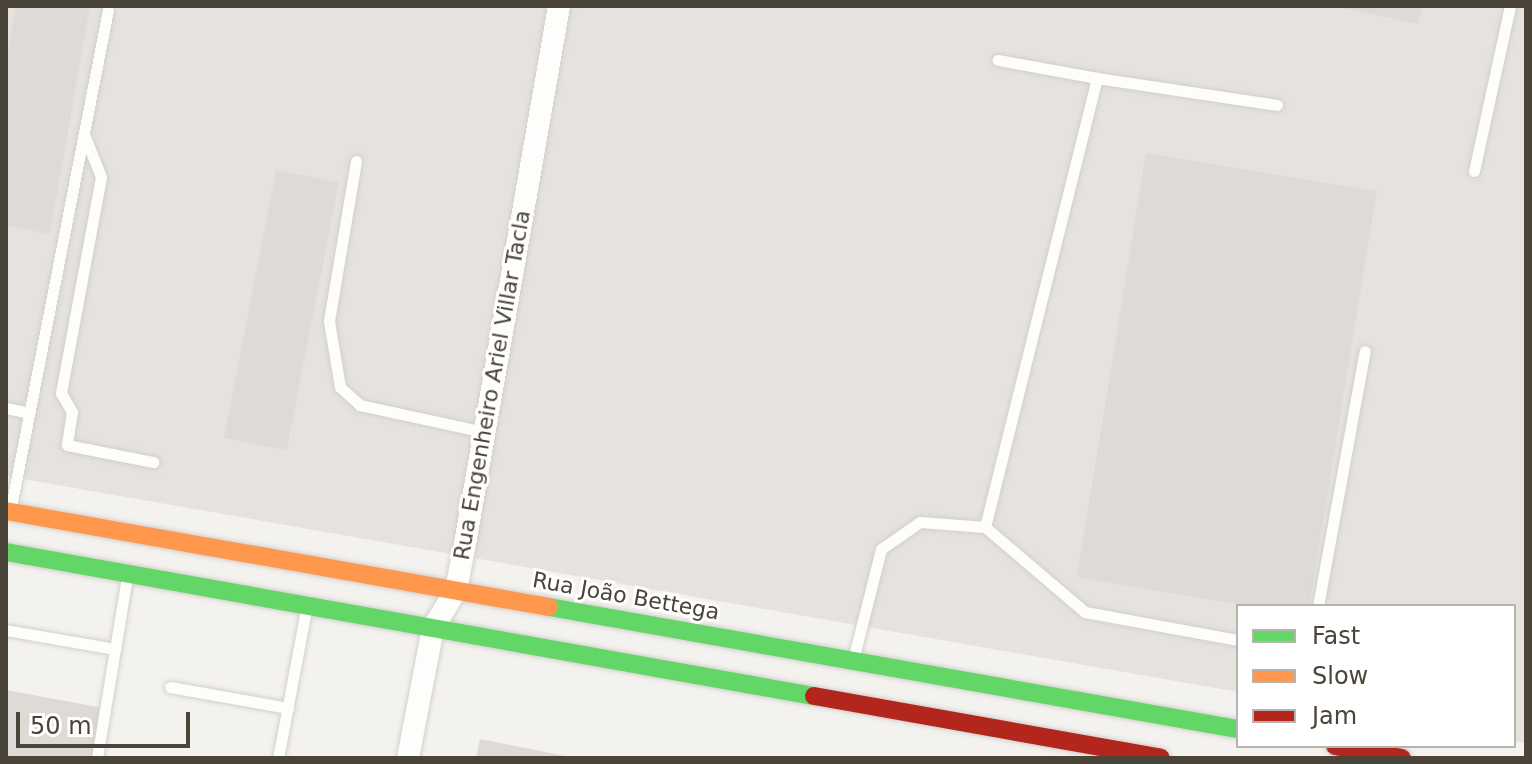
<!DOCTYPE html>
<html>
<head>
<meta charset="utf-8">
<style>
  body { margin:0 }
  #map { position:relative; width:1532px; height:764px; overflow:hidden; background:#f4f2ee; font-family:"DejaVu Sans",sans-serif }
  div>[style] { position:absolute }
  .industrial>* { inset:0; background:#e6e2de }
  .building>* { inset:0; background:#dedbd6; transform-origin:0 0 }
  .roads { filter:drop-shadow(0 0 2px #d2d0cb) drop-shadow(0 0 2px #d2d0cb) }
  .lane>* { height:11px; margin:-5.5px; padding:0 5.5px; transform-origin:5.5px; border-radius:5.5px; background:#fdfdfc }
  .street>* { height:22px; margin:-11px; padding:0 11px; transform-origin:11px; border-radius:11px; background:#fdfdfc }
  .fast>* { height:18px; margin:-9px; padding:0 9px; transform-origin:9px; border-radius:9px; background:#63d668 }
  .slow>* { height:18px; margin:-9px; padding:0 9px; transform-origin:9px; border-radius:9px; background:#ff974d }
  .jam>* { height:18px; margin:-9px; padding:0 9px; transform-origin:9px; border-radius:9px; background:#b3261e }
  span { translate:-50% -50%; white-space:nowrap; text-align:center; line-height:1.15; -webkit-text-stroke:6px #fff; paint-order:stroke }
  .street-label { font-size:22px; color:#4b4439 }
  .frame { position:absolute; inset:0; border:8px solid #4b4439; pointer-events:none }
  .legend { position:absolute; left:1236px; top:604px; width:280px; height:144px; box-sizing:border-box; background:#fff; border:2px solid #b7b4b0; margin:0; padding:10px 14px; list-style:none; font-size:24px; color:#4b4439 }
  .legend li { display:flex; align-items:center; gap:16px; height:40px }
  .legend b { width:40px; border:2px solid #b7b4b0 }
  .scale { position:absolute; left:16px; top:712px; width:174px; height:36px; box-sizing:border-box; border:4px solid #4b4439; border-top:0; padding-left:10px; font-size:24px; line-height:28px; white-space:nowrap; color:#4b4439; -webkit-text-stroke:6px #fff; paint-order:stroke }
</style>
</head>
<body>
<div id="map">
  <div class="industrial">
    <i style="clip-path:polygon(6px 6px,1526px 6px,1526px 743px,1514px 741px,1514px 606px,1238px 606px,1238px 692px,6px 476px)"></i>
  </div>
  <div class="building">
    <i style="clip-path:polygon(16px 6px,90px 6px,50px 234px,6px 226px,6px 60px)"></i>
    <i style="clip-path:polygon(1334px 6px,1422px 6px,1418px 24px)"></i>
    <i style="clip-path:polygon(1146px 153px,1377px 191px,1309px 606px,1250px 606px,1077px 577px)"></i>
    <i style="left:276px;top:170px;width:64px;height:273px;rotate:11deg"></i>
    <i style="clip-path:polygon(6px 690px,103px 708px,94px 758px,6px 758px)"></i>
    <i style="clip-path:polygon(480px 739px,570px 757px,570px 758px,476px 758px)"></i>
  </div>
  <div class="roads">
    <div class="lane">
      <i style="left:1097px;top:78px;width:182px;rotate:8.5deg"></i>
      <i style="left:84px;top:134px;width:46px;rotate:68.4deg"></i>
      <i style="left:101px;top:177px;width:220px;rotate:100.5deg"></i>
      <i style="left:61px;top:393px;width:22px;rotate:60deg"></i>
      <i style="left:72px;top:412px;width:33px;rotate:99deg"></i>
      <i style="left:67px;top:445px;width:88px;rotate:11.2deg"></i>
      <i style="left:356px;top:161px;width:162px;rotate:99.6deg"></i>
      <i style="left:329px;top:321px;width:67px;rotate:80.5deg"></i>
      <i style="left:340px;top:387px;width:27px;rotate:42deg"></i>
      <i style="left:360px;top:405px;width:127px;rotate:12.3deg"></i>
      <i style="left:1474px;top:171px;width:169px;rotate:-77.7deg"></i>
      <i style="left:6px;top:408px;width:24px;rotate:12deg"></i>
      <i style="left:11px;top:507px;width:506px;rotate:-78.96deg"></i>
      <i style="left:985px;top:527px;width:131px;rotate:40.4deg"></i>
      <i style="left:1085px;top:612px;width:156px;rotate:10.4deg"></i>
      <i style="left:1318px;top:606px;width:259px;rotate:-79.6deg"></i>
      <i style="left:6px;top:630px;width:111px;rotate:9.9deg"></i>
      <i style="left:854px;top:656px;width:110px;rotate:-75.8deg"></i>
      <i style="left:881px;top:549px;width:47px;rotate:-34.7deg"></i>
      <i style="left:920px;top:522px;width:65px;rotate:4.4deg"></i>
      <i style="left:985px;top:527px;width:463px;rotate:-76deg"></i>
      <i style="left:1097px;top:78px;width:101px;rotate:-169.7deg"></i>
      <i style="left:170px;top:687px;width:120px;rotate:10.1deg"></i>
      <i style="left:97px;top:758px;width:183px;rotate:-80.6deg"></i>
      <i style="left:278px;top:758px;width:151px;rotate:-79.3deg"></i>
    </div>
    <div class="street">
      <i style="left:408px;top:758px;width:132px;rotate:-79.1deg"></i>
      <i style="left:433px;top:628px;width:44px;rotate:-58.8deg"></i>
      <i style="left:456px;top:590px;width:53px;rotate:-79.1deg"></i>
      <i style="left:466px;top:538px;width:540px;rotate:-80.08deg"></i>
    </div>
    <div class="fast">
      <i style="left:6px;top:552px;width:821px;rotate:10.11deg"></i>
      <i style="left:549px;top:607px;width:700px;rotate:10.04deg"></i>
    </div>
    <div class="slow">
      <i style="left:6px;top:511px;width:551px;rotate:10.03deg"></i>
    </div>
    <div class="jam">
      <i style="left:814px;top:696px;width:352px;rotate:10.1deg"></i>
      <i style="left:1335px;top:746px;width:68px;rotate:10.2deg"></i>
    </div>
  </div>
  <div class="street-label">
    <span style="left:492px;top:385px;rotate:-80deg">Rua Engenheiro Ariel Villar Tacla</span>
    <span style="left:626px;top:596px;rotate:10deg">Rua João Bettega</span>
  </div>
  <div class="frame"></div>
  <ul class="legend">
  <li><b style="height:10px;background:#63d668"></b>Fast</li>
  <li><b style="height:10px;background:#ff974d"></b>Slow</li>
  <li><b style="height:10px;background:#b3261e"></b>Jam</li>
  </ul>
  <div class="scale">50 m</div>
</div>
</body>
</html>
